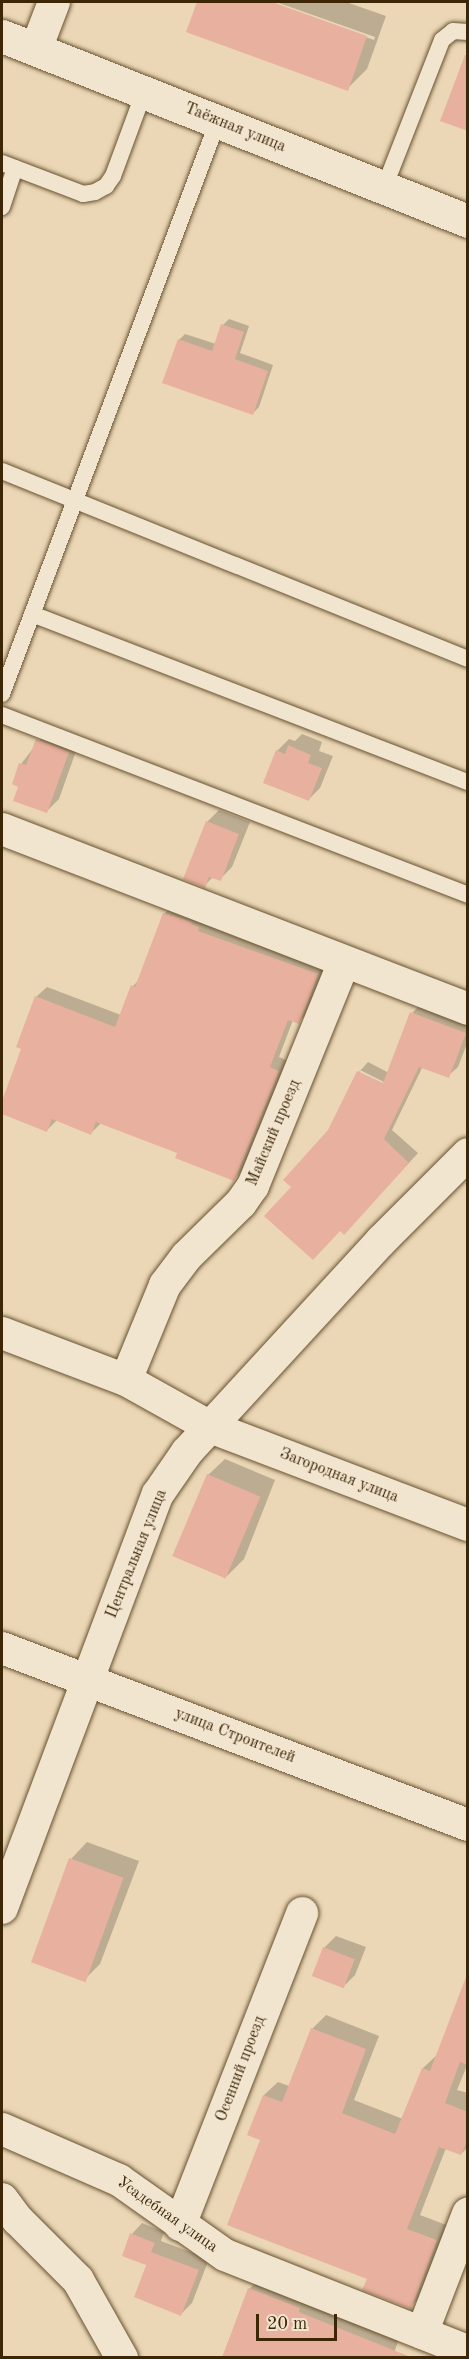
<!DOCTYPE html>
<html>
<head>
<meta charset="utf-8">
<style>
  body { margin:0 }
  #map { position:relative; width:469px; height:2359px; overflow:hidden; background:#ebd7b6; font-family:"Old Standard TT",serif }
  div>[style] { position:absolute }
  .shadow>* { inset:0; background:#0003 }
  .building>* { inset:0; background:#e8b09e; transform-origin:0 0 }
  .roads { filter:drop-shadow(0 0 2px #685231) drop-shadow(0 0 2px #685231) }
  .lane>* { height:16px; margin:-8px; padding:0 8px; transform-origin:8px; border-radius:8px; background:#f2e5d0 }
  .street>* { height:32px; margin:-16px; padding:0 16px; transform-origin:16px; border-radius:16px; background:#f2e5d0 }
  .secondary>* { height:33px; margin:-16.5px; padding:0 16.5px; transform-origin:16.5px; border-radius:16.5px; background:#f2e5d0 }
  span { translate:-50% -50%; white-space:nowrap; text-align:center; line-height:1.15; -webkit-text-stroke:4.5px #f2e5d0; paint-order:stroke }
  .street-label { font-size:16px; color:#3c2605 }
  .frame { position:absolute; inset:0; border:3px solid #3c2605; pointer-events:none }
  .scale { position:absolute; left:256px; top:2314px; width:81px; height:27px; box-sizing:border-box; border:3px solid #3c2605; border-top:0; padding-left:8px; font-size:18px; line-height:21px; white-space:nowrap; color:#3c2605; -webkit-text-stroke:4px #f2e5d0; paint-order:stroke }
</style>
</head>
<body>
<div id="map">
  <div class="shadow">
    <i style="clip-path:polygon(199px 2px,267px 2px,374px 40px,375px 37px,276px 2px,346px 2px,386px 16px,367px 69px,347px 89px,188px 31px)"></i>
    <i style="clip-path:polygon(229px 319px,249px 326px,240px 353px,273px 365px,259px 407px,253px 413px,179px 340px,185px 334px,216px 344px,223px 325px)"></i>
    <i style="clip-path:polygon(49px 728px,80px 740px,59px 799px,47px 811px,21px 764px)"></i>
    <i style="clip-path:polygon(302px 734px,322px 742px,319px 751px,333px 756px,320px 788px,308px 800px,277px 751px,289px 739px,295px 741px)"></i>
    <i style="clip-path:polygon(219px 810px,250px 822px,232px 867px,220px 879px,213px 877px,204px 886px,207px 822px)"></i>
    <i style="clip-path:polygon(174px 904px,327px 964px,309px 1012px,298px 1022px,293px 1020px,279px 1057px,288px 1061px,244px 1169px,234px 1179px,179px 1152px,102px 1122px,91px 1133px,57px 1120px,47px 1130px,2px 1112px,2px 1105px,23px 1048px,36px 997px,47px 987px,121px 1015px,133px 986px,139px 980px,164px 914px)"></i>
    <i style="clip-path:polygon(evenodd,421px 1004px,468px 1021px,468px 1041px,458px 1067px,448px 1076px,423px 1066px,392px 1130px,418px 1153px,353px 1224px,293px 1187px,330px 1131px,359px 1072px,368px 1062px,389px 1073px,412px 1013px,421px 1004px,360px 1070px,390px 1085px,389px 1088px,360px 1074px,360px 1070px)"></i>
    <i style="clip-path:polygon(225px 1459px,275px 1480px,244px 1559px,227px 1576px,208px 1475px)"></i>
    <i style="clip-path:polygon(87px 1842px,139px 1861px,100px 1964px,83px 1981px,71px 1859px)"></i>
    <i style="clip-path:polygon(336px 1936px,366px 1947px,355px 1975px,343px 1987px,324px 1948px)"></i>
    <i style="clip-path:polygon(468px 1993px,468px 2063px,457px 2090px,468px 2093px,468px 2147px,461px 2154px,446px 2148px,420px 2215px,449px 2226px,424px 2293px,410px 2307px,369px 2278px,262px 2139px,264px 2095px,278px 2082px,289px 2086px,312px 2029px,326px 2015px,379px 2036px,354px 2100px,403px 2119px,423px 2068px,438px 2054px,457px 2004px)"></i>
    <i style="clip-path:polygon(142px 2223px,164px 2232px,161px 2241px,209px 2259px,192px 2303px,181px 2314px,150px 2259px,146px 2263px,132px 2234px)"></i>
    <i style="clip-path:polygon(260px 2279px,400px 2336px,394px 2353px,406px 2358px,222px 2358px,249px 2289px)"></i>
  </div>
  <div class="building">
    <i style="clip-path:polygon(197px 2px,272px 2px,367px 36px,348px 91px,186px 32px)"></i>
    <i style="clip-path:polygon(465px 55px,468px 55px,468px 131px,440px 121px)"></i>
    <i style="clip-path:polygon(221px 324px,244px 332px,235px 359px,268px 371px,253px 415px,162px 383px,178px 339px,212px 351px)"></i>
    <i style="clip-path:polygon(36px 739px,69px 752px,47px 813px,13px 801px,18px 787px,12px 784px,19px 763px,26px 765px)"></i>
    <i style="clip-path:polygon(288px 745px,311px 755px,308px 763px,322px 768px,309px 801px,263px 783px,276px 750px,285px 754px)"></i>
    <i style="clip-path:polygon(206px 821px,239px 834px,221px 881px,209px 877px,205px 888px,183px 879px)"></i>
    <i style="clip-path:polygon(163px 913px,192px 922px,191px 924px,199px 927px,198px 931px,318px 974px,299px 1024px,288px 1020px,270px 1067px,279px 1071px,234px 1181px,175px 1158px,177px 1153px,96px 1122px,91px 1135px,52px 1119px,47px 1132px,2px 1114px,2px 1101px,21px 1049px,16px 1047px,35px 996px,115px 1027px,131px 985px,135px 987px)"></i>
    <i style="clip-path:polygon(410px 1012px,466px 1033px,449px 1078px,419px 1067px,384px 1139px,409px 1163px,344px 1235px,340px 1231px,313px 1260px,264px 1216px,291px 1187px,283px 1180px,328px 1130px,357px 1071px,383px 1083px)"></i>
    <i style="left:207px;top:1474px;width:58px;height:89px;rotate:23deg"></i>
    <i style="left:69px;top:1858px;width:58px;height:111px;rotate:20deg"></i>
    <i style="left:323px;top:1947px;width:34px;height:31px;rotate:21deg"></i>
    <i style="clip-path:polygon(466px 1977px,468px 2065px,460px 2062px,445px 2103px,468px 2112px,468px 2139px,461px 2155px,439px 2147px,407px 2229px,437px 2240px,411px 2309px,362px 2290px,367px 2279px,227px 2225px,260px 2140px,247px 2135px,263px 2095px,282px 2102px,311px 2028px,366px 2049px,342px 2113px,395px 2134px,422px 2068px,430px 2071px)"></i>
    <i style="clip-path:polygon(130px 2233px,155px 2243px,151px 2252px,199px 2270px,181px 2316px,134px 2297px,150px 2255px,146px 2265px,122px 2256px)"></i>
    <i style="clip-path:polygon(248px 2288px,300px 2308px,299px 2312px,413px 2358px,222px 2358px)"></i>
  </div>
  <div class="roads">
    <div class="lane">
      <i style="left:2px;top:163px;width:87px;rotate:20.9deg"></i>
      <i style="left:83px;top:194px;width:12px;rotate:-9deg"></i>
      <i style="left:95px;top:192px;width:13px;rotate:-29deg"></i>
      <i style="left:106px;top:186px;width:12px;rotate:-55deg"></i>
      <i style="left:113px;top:176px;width:90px;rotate:-69.7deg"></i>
      <i style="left:384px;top:188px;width:159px;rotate:-68.6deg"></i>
      <i style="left:442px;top:40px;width:14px;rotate:-39deg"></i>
      <i style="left:453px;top:31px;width:15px;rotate:4deg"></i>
      <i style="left:2px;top:207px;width:41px;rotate:-71.6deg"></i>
      <i style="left:2px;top:471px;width:502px;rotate:21.97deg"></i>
      <i style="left:32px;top:614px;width:467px;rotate:21.1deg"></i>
      <i style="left:2px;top:694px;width:612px;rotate:-69.35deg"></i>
      <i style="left:2px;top:715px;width:500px;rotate:21.1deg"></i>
    </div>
    <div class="street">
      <i style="left:36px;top:49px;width:50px;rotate:-69deg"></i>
      <i style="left:2px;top:829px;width:500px;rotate:21.1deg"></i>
      <i style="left:2px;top:1333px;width:133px;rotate:20.8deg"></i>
      <i style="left:126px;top:1380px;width:96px;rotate:29.2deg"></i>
      <i style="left:210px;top:1427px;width:276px;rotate:20.8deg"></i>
      <i style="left:126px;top:1380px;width:103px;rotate:-67.7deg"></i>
      <i style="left:165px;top:1285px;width:36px;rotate:-53deg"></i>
      <i style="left:187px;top:1256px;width:76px;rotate:-44.5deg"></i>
      <i style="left:241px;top:1203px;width:21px;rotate:-55deg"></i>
      <i style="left:253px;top:1186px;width:242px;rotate:-67.9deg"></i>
      <i style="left:2px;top:1648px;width:498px;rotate:20.8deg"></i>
      <i style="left:2px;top:1908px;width:442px;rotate:-69.4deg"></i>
      <i style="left:158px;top:1494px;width:51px;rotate:-55.4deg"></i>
      <i style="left:187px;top:1452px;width:287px;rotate:-47.4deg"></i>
      <i style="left:381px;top:1241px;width:123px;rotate:-45deg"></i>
      <i style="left:2px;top:2129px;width:128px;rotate:23.6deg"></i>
      <i style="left:119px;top:2180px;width:130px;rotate:35.3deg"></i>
      <i style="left:225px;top:2255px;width:261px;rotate:21.6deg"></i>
      <i style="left:2px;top:2199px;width:26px;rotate:53deg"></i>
      <i style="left:18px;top:2220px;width:85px;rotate:45deg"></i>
      <i style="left:78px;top:2280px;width:90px;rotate:60.6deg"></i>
      <i style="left:180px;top:2225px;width:335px;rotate:-68.6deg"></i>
      <i style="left:422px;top:2333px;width:128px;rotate:-68.9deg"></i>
    </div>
    <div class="secondary">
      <i style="left:2px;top:36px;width:501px;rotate:21.65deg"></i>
    </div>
  </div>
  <div class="street-label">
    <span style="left:235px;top:128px;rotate:22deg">Таёжная улица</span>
    <span style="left:274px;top:1133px;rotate:-67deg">Майский проезд</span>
    <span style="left:339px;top:1476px;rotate:21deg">Загородная улица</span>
    <span style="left:137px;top:1554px;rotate:-68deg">Центральная улица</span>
    <span style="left:235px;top:1736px;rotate:21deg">улица Строителей</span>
    <span style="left:241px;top:2069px;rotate:-69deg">Осенний проезд</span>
    <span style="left:167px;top:2215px;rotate:35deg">Усадебная улица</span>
  </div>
  <div class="frame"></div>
  <div class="scale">20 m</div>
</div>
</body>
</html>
